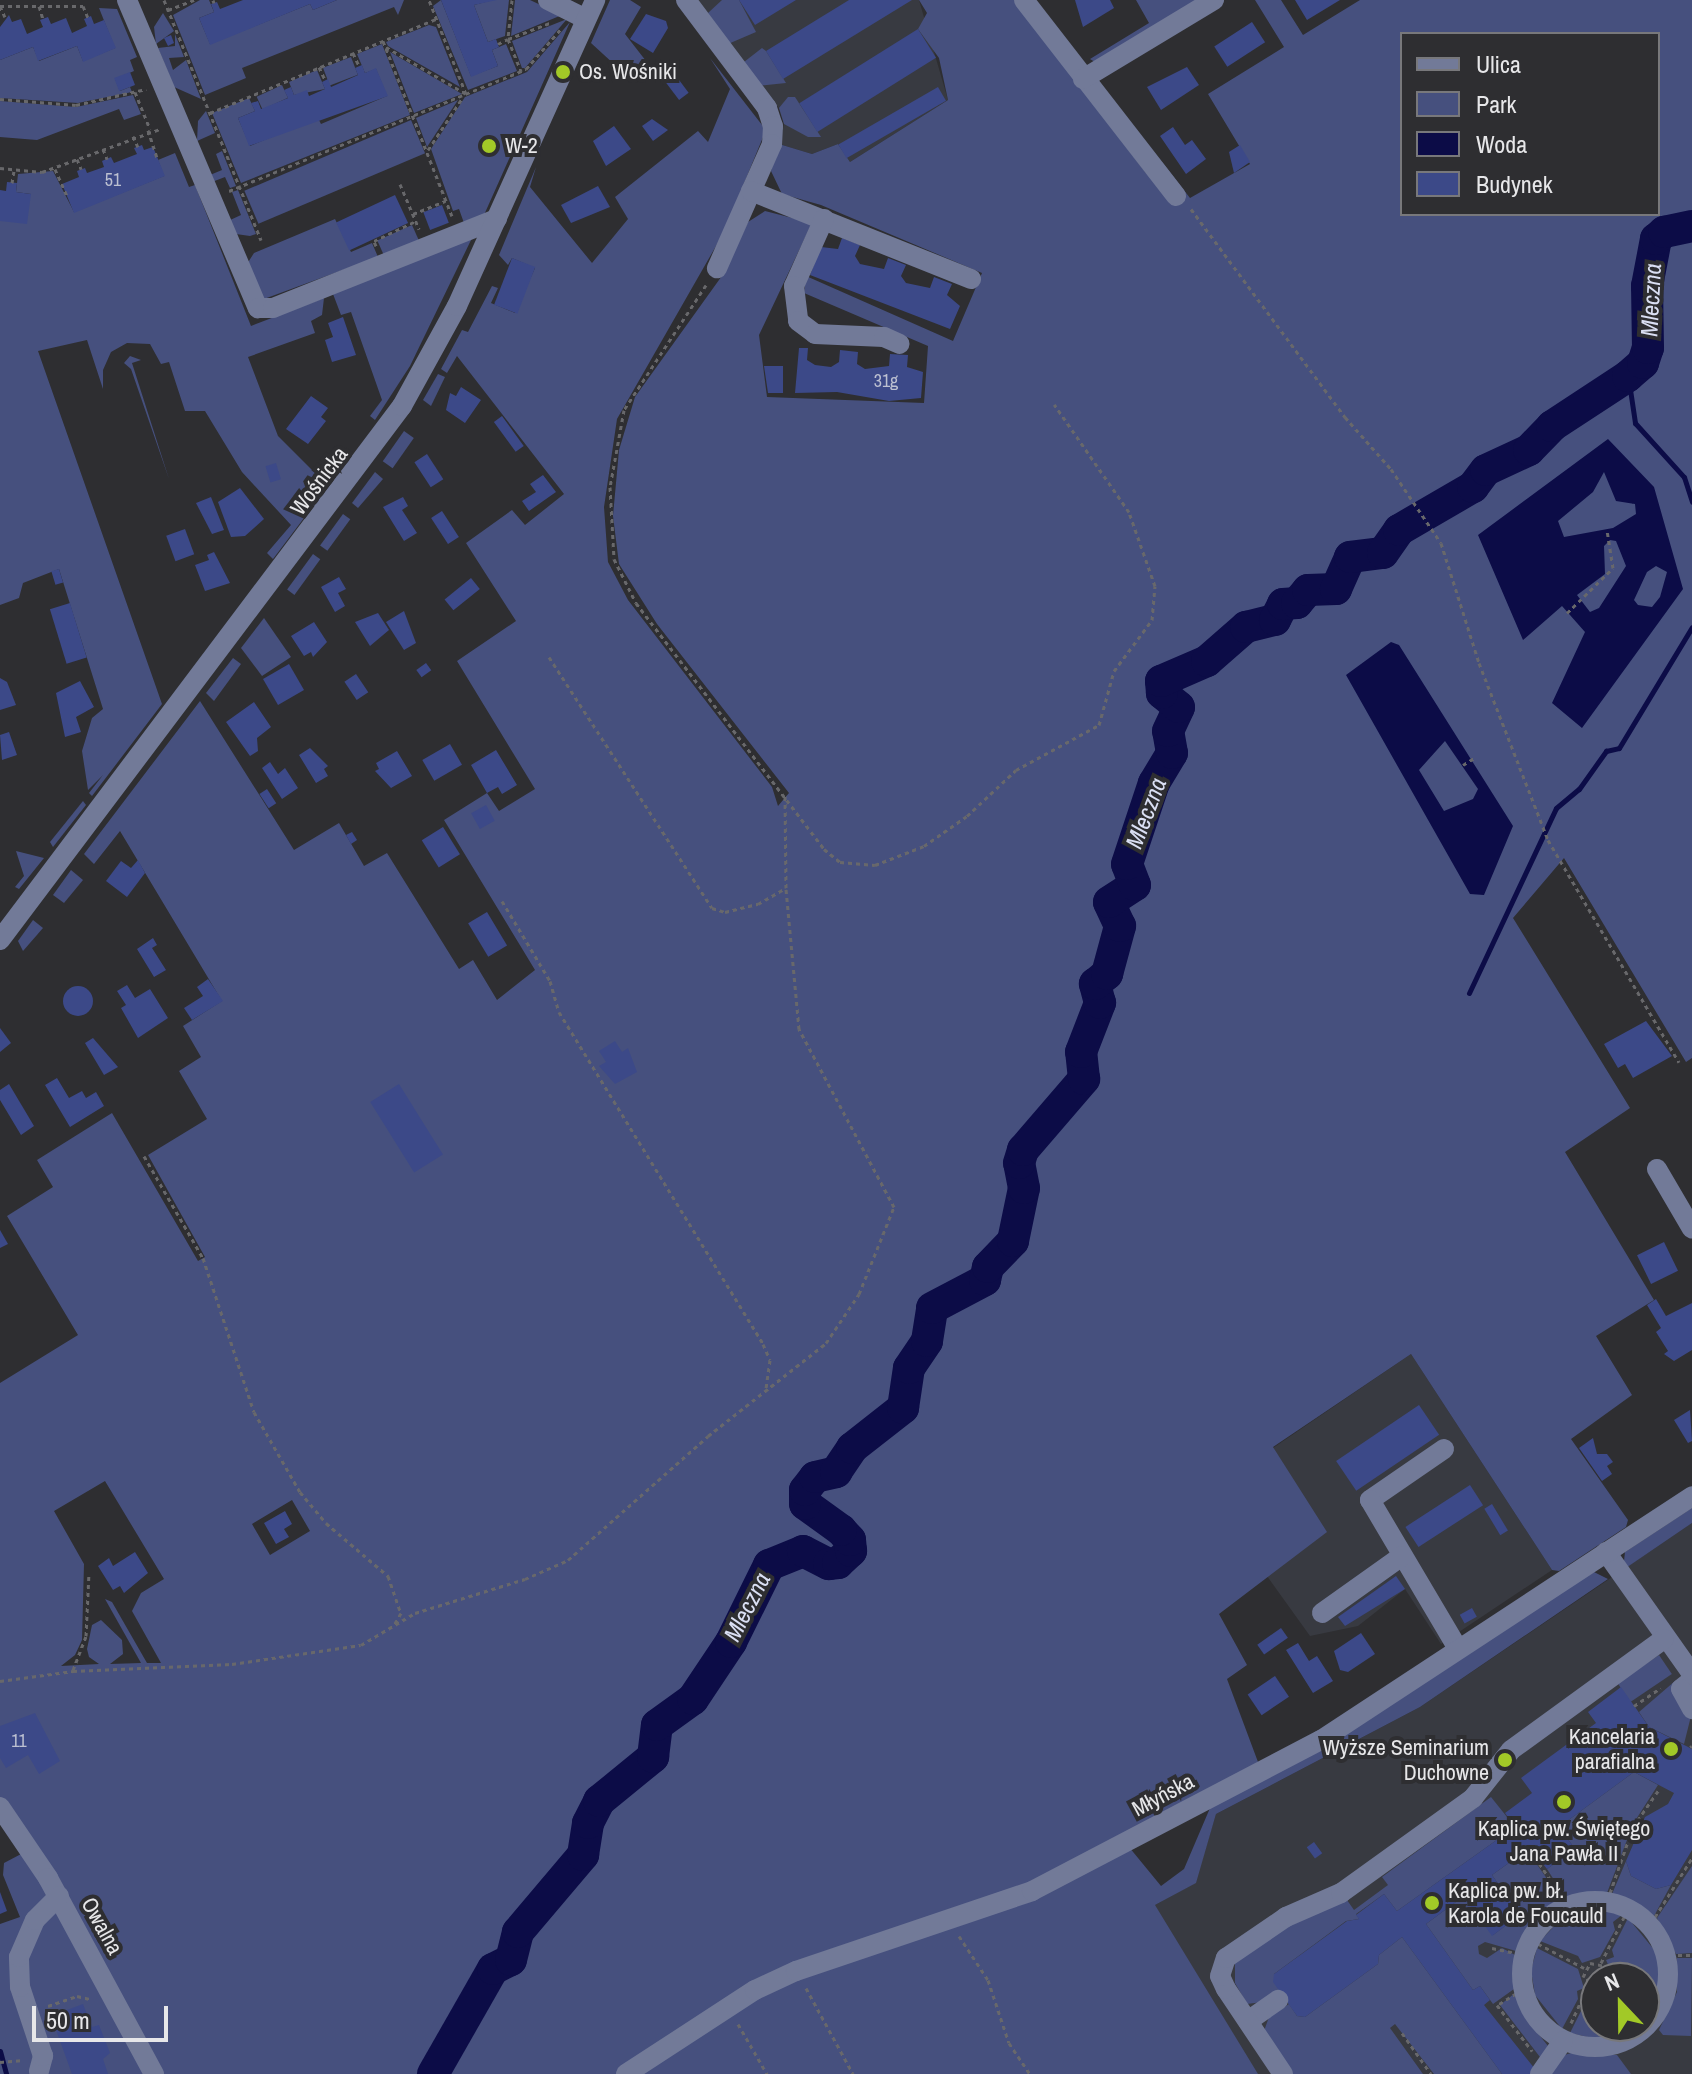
<!DOCTYPE html>
<html>
<head>
<meta charset="utf-8">
<style>
  body { margin:0 }
  #map { position:relative; width:1692px; height:2074px; overflow:hidden; background:#2e2e31; font-family:"Archivo Narrow",sans-serif }
  div>[style] { position:absolute }
  .built>* { inset:0; background:#383a41 }
  .green>* { inset:0; background:#46507e; transform-origin:0 0 }
  .water>* { inset:0; background:#0c0c47 }
  .stream>* { height:5px; margin:-2.5px; padding:0 2.5px; transform-origin:2.5px; border-radius:2.5px; background:#0c0c47 }
  .river>* { height:32px; margin:-16px; padding:0 16px; transform-origin:16px; border-radius:16px; background:#0c0c47 }
  .building>* { inset:0; background:#3c4988; transform-origin:0 0 }
  .round { border-radius:50% }
  .path>* { height:3px; margin-top:-1.5px; transform-origin:0; background:repeating-linear-gradient(90deg,#68686b 0 4px,transparent 0 8px) }
  .minor>* { height:20px; margin:-10px; padding:0 10px; transform-origin:10px; border-radius:10px; background:#727a98 }
  .minor>.ring { margin:-10px; padding:0; box-sizing:content-box; background:none; border:20px solid #727a98; border-radius:50% }
  .dots>* { width:22px; height:22px; translate:-50% -50%; box-sizing:border-box; border:4px solid #2e2e31; border-radius:50% }
  span { translate:-50% -50%; white-space:nowrap; text-align:center; line-height:1.15; -webkit-text-stroke:8px #2e2e31; paint-order:stroke }
  .number-label { font-size:18px; color:#bcc0d1 }
  .number-label span { -webkit-text-stroke-width:0 }
  .poi-label { font-size:22px; color:#e7e7e9 }
  .left { translate:0 -50%; text-align:left }
  .right { translate:-100% -50%; text-align:right }
  .street-label { font-size:22px; color:#e7e7e9 }
  .water-label { font-size:24px; color:#dadff3; font-style:italic }
  .legend { position:absolute; left:1400px; top:32px; width:260px; height:184px; box-sizing:border-box; background:#2e2e31; border:2px solid #78787b; margin:0; padding:10px 14px; list-style:none; font-size:24px; color:#e7e7e9 }
  .legend li { display:flex; align-items:center; gap:16px; height:40px }
  .legend b { width:40px; border:2px solid #78787b }
  .north { position:absolute; left:1580px; top:1962px; width:80px; height:80px; box-sizing:border-box; background:#2e2e31; border:2px solid #78787b; border-radius:50%; rotate:338deg; font-size:22px; font-weight:700; line-height:32px; text-align:center; color:#e7e7e9 }
  .north::after { content:''; display:block; margin:auto; width:28px; height:36px; background:#a2c927; clip-path:polygon(50% 0,100% 100%,50% 72%,0 100%) }
  .scale { position:absolute; left:32px; top:2006px; width:136px; height:36px; box-sizing:border-box; border:4px solid #e7e7e9; border-top:0; padding-left:10px; font-size:24px; line-height:28px; white-space:nowrap; color:#e7e7e9; -webkit-text-stroke:6px #2e2e31; paint-order:stroke }
</style>
</head>
<body>
<div id="map">
  <div class="built">
    <i style="clip-path:polygon(696px 0,919px 0,948px 100px,850px 162px,838px 144px,812px 154px,779px 144px,784px 124px,779px 108px,757px 85px)"></i>
    <i style="clip-path:polygon(1411px 1354px,1552px 1570px,1441px 1644px,1405px 1589px,1358px 1626px,1310px 1636px,1267px 1576px,1326px 1532px,1273px 1448px)"></i>
    <i style="clip-path:polygon(evenodd,1692px 1523px,1692px 2074px,1141px 2074px,1155px 1905px,1195px 1883px,1216px 1814px,1420px 1707px,1692px 1523px,1596px 1978px,1644px 1978px,1644px 2026px,1596px 2026px,1596px 1978px)"></i>
  </div>
  <div class="green">
    <i style="clip-path:polygon(200px 0,209px 0,214px 12px,199px 18px,210px 44px,310px 4px,313px 10px,337px 0,404px 0,398px 15px,394px 7px,242px 68px,246px 78px,205px 95px,173px 15px)"></i>
    <i style="clip-path:polygon(441px 0,471px 76px,498px 66px,492px 50px,506px 44px,517px 71px,468px 90px,433px 6px)"></i>
    <i style="clip-path:polygon(493px 0,509px 0,505px 36px,488px 42px,474px 5px)"></i>
    <i style="clip-path:polygon(515px 0,530px 0,562px 15px,511px 36px)"></i>
    <i style="clip-path:polygon(610px 0,630px 0,641px 7px,625px 34px,646px 61px,627px 76px,591px 43px)"></i>
    <i style="clip-path:polygon(722px 0,739px 0,756px 32px,728px 44px,708px 13px)"></i>
    <i style="clip-path:polygon(evenodd,919px 0,1014px 0,1146px 173px,1162px 162px,1190px 198px,1250px 164px,1208px 94px,1284px 47px,1255px 0,1281px 0,1303px 35px,1360px 0,1692px 0,1692px 1058px,1686px 1062px,1564px 858px,1513px 918px,1630px 1108px,1565px 1152px,1654px 1300px,1596px 1336px,1632px 1395px,1571px 1439px,1628px 1520px,1626px 1527px,1559px 1571px,1552px 1570px,1411px 1354px,1273px 1447px,1327px 1532px,1219px 1614px,1247px 1665px,1227px 1679px,1258px 1762px,1129px 1847px,1161px 1886px,1184px 1869px,1210px 1808px,1594px 1572px,1608px 1579px,1420px 1707px,1216px 1814px,1196px 1883px,1155px 1905px,1258px 2074px,0 2074px,0 1924px,20px 1917px,3px 1875px,4px 1863px,23px 1853px,55px 1902px,0 1813px,0 1383px,78px 1335px,7px 1216px,53px 1187px,37px 1160px,112px 1113px,198px 1261px,205px 1257px,148px 1155px,207px 1119px,179px 1071px,201px 1057px,183px 1026px,222px 1001px,120px 831px,94px 864px,84px 854px,200px 701px,294px 850px,339px 823px,364px 866px,387px 853px,459px 969px,473px 960px,497px 1000px,535px 970px,444px 820px,487px 793px,499px 811px,535px 789px,457px 661px,516px 621px,466px 543px,512px 510px,525px 525px,564px 494px,457px 356px,447px 373px,441px 369px,462px 330px,468px 332px,492px 286px,498px 288px,491px 303px,515px 313px,535px 268px,512px 258px,508px 265px,499px 255px,536px 167px,530px 187px,592px 263px,628px 219px,615px 197px,698px 131px,708px 142px,730px 89px,710px 58px,766px 130px,724px 232px,617px 419px,604px 507px,608px 562px,628px 600px,772px 787px,778px 806px,789px 793px,657px 624px,619px 564px,613px 516px,619px 450px,635px 397px,724px 273px,748px 222px,765px 211px,812px 223px,759px 335px,767px 397px,924px 403px,928px 346px,804px 293px,806px 276px,953px 341px,982px 273px,821px 205px,782px 194px,771px 171px,779px 144px,812px 154px,838px 144px,850px 162px,948px 100px,939px 58px,918px 29px,927px 13px,919px 0,1402px 34px,1658px 34px,1658px 214px,1402px 214px,1402px 34px,919px 0,105px 1481px,164px 1579px,141px 1593px,132px 1611px,161px 1663px,147px 1663px,112px 1602px,105px 1599px,141px 1663px,110px 1664px,123px 1654px,122px 1640px,101px 1620px,92px 1625px,87px 1649px,89px 1657px,99px 1664px,61px 1666px,75px 1655px,82px 1640px,84px 1564px,54px 1511px,105px 1481px,919px 0,292px 1500px,310px 1531px,270px 1555px,252px 1524px,292px 1500px)"></i>
    <i style="clip-path:polygon(1136px 0,1203px 0,1098px 64px,1090px 59px,1149px 23px)"></i>
    <i style="clip-path:polygon(99px 8px,117px 9px,137px 57px,130px 60px,134px 71px,115px 79px,120px 91px,130px 87px,132px 92px,78px 103px,0 98px,0 60px,33px 47px,39px 61px,77px 46px,83px 61px,115px 48px)"></i>
    <i style="clip-path:polygon(163px 13px,174px 31px,156px 44px,154px 27px)"></i>
    <i style="clip-path:polygon(567px 19px,525px 68px,522px 68px,512px 41px)"></i>
    <i style="clip-path:polygon(570px 22px,484px 215px,464px 223px,459px 209px,453px 211px,431px 149px,465px 97px,527px 72px)"></i>
    <i style="clip-path:polygon(429px 25px,436px 27px,460px 87px,388px 46px,386px 42px)"></i>
    <i style="clip-path:polygon(175px 34px,184px 57px,169px 58px,173px 70px,186px 60px,201px 99px,174px 87px,158px 48px,175px 46px)"></i>
    <i style="clip-path:polygon(382px 44px,410px 115px,241px 183px,212px 113px,249px 98px,255px 111px,238px 118px,250px 146px,318px 118px,321px 124px,387px 96px,376px 69px,365px 73px,357px 54px)"></i>
    <i style="clip-path:polygon(762px 48px,766px 51px,786px 83px,758px 86px,744px 62px)"></i>
    <i style="clip-path:polygon(390px 52px,462px 94px,414px 113px)"></i>
    <i style="left:351px;top:57px;width:19px;height:30px;rotate:69deg"></i>
    <i style="clip-path:polygon(317px 70px,325px 89px,294px 95px,289px 82px)"></i>
    <i style="left:282px;top:85px;width:14px;height:28px;rotate:65deg"></i>
    <i style="clip-path:polygon(133px 95px,141px 114px,124px 120px,119px 109px,37px 140px,0 137px,0 101px,76px 107px)"></i>
    <i style="clip-path:polygon(788px 97px,795px 97px,821px 137px,808px 137px,784px 124px,779px 108px)"></i>
    <i style="clip-path:polygon(458px 100px,427px 147px,416px 118px)"></i>
    <i style="clip-path:polygon(206px 111px,215px 133px,197px 141px,198px 121px)"></i>
    <i style="left:411px;top:120px;width:36px;height:181px;rotate:67deg"></i>
    <i style="clip-path:polygon(222px 151px,236px 186px,230px 188px,225px 177px,212px 182px,210px 175px,222px 170px,216px 154px)"></i>
    <i style="clip-path:polygon(175px 153px,189px 187px,195px 185px,251px 326px,324px 298px,322px 315px,311px 321px,315px 333px,248px 357px,278px 436px,323px 481px,335px 464px,341px 469px,273px 559px,267px 553px,291px 525px,242px 472px,205px 411px,185px 411px,169px 362px,161px 364px,150px 344px,127px 343px,111px 352px,103px 370px,103px 389px,87px 340px,38px 351px,162px 704px,92px 796px,89px 793px,103px 775px,88px 790px,82px 751px,92px 718px,103px 709px,59px 569px,23px 583px,19px 598px,0 605px,0 221px,31px 194px,16px 192px,18px 174px,53px 171px,74px 212px,164px 176px,158px 160px)"></i>
    <i style="clip-path:polygon(238px 190px,256px 234px,250px 236px,236px 234px,228px 221px,241px 215px,232px 192px)"></i>
    <i style="clip-path:polygon(335px 219px,351px 252px,372px 243px,378px 257px,264px 299px,247px 264px,254px 253px)"></i>
    <i style="left:412px;top:225px;width:17px;height:38px;rotate:66deg"></i>
    <i style="clip-path:polygon(472px 238px,410px 366px,375px 420px,370px 416px,382px 400px,351px 312px,341px 315px,333px 294px)"></i>
    <i style="clip-path:polygon(130px 356px,141px 360px,132px 363px,169px 479px,131px 369px,124px 363px)"></i>
    <i style="clip-path:polygon(438px 374px,445px 377px,431px 406px,423px 400px)"></i>
    <i style="left:404px;top:431px;width:12px;height:37px;rotate:35deg"></i>
    <i style="clip-path:polygon(375px 472px,383px 479px,358px 508px,352px 503px)"></i>
    <i style="left:343px;top:514px;width:9px;height:39px;rotate:36deg"></i>
    <i style="left:313px;top:554px;width:9px;height:44px;rotate:36deg"></i>
    <i style="clip-path:polygon(264px 618px,291px 657px,262px 676px,241px 648px)"></i>
    <i style="clip-path:polygon(233px 658px,241px 664px,214px 701px,206px 693px)"></i>
    <i style="clip-path:polygon(83px 801px,86px 805px,53px 847px,50px 842px)"></i>
    <i style="clip-path:polygon(16px 851px,44px 858px,19px 889px,15px 887px,24px 876px)"></i>
    <i style="clip-path:polygon(71px 870px,83px 880px,64px 903px,53px 895px)"></i>
    <i style="clip-path:polygon(33px 920px,43px 928px,23px 951px,18px 941px)"></i>
    <i style="clip-path:polygon(1692px 1508px,1692px 1523px,1623px 1570px,1625px 1552px)"></i>
    <i style="left:1659px;top:1655px;width:23px;height:50px;rotate:56deg"></i>
    <i style="clip-path:polygon(1675px 1681px,1692px 1712px,1684px 1744px,1649px 1727px,1639px 1712px)"></i>
    <i style="clip-path:polygon(1634px 1772px,1658px 1785px,1633px 1824px,1607px 1893px,1565px 1897px,1547px 1869px,1575px 1849px,1559px 1827px)"></i>
    <i style="clip-path:polygon(1491px 1797px,1515px 1827px,1397px 1911px,1384px 1894px,1356px 1914px,1359px 1919px,1346px 1921px,1274px 1974px,1279px 1990px,1262px 2002px,1247px 2004px,1235px 1983px,1235px 1962px,1283px 1928px,1347px 1900px,1354px 1910px,1388px 1885px,1382px 1877px)"></i>
    <i style="clip-path:polygon(1527px 1850px,1561px 1899px,1532px 1921px,1516px 1951px,1485px 1942px,1478px 1946px,1479px 1954px,1487px 1958px,1502px 1948px,1515px 1955px,1514px 1989px,1493px 2004px,1480px 1986px,1473px 1990px,1426px 1924px,1464px 1896px,1493px 1935px,1520px 1915px,1492px 1875px)"></i>
    <i style="clip-path:polygon(1626px 1861px,1631px 1876px,1656px 1889px,1671px 1885px,1654px 1916px,1612px 1894px)"></i>
    <i style="clip-path:polygon(1692px 1866px,1692px 1953px,1676px 1954px,1657px 1918px)"></i>
    <i style="clip-path:polygon(1599px 1909px,1622px 1915px,1613px 1922px,1615px 1930px,1600px 1957px,1582px 1963px,1578px 1956px,1540px 1941px,1561px 1919px)"></i>
    <i style="clip-path:polygon(1628px 1918px,1656px 1952px,1660px 1975px,1654px 2001px,1644px 1991px,1644px 1978px,1614px 1978px,1606px 1960px,1614px 1957px,1612px 1950px)"></i>
    <i style="clip-path:polygon(1402px 1937px,1502px 2074px,1434px 2074px,1395px 2024px,1390px 2028px,1423px 2074px,1292px 2074px,1264px 2031px,1269px 2017px,1289px 2004px,1297px 2016px,1305px 2017px,1378px 1964px,1379px 1955px)"></i>
    <i style="clip-path:polygon(1537px 1948px,1578px 1969px,1584px 1988px,1577px 1991px,1578px 1999px,1562px 2029px,1535px 1995px,1531px 1970px)"></i>
    <i style="clip-path:polygon(1677px 1958px,1692px 1958px,1691px 2036px,1663px 2035px,1659px 2030px,1677px 1992px)"></i>
    <i style="clip-path:polygon(1591px 1991px,1596px 1992px,1596px 2026px,1634px 2026px,1596px 2039px,1570px 2033px)"></i>
    <i style="clip-path:polygon(1515px 1993px,1524px 2016px,1548px 2046px,1543px 2061px,1500px 2005px)"></i>
    <i style="clip-path:polygon(1571px 2053px,1617px 2055px,1631px 2074px,1551px 2074px,1561px 2056px)"></i>
  </div>
  <div class="water">
    <i style="clip-path:polygon(evenodd,1608px 439px,1654px 487px,1683px 589px,1582px 728px,1552px 703px,1585px 632px,1562px 606px,1523px 640px,1478px 535px,1608px 439px,1604px 472px,1616px 501px,1635px 504px,1636px 514px,1613px 528px,1564px 537px,1558px 521px,1593px 492px,1604px 472px,1608px 439px,1610px 540px,1616px 541px,1626px 566px,1599px 608px,1590px 612px,1577px 595px,1605px 574px,1604px 546px,1610px 540px,1608px 439px,1656px 566px,1667px 572px,1660px 597px,1652px 607px,1638px 605px,1634px 600px,1647px 572px,1656px 566px)"></i>
    <i style="clip-path:polygon(evenodd,1391px 642px,1399px 645px,1513px 826px,1484px 895px,1470px 894px,1346px 675px,1391px 642px,1445px 741px,1478px 789px,1473px 799px,1444px 811px,1419px 770px,1445px 741px)"></i>
  </div>
  <div class="stream">
    <i style="left:1628px;top:376px;width:48px;rotate:81.5deg"></i>
    <i style="left:1635px;top:423px;width:73px;rotate:47.8deg"></i>
    <i style="left:1684px;top:477px;width:26px;rotate:72deg"></i>
    <i style="left:1469px;top:993px;width:204px;rotate:-64.8deg"></i>
    <i style="left:1556px;top:808px;width:30px;rotate:-40deg"></i>
    <i style="left:1579px;top:789px;width:47px;rotate:-54.6deg"></i>
    <i style="left:1606px;top:751px;width:13px;rotate:-13deg"></i>
    <i style="left:1619px;top:748px;width:141px;rotate:-58.9deg"></i>
    <i style="left:0;top:2051px;width:24px;rotate:75deg"></i>
  </div>
  <div class="river">
    <i style="left:433px;top:2074px;width:121px;rotate:-60.3deg"></i>
    <i style="left:493px;top:1969px;width:20px;rotate:-27deg"></i>
    <i style="left:511px;top:1960px;width:29px;rotate:-76deg"></i>
    <i style="left:518px;top:1932px;width:101px;rotate:-49.8deg"></i>
    <i style="left:583px;top:1855px;width:32px;rotate:-81deg"></i>
    <i style="left:588px;top:1823px;width:25px;rotate:-63deg"></i>
    <i style="left:599px;top:1801px;width:70px;rotate:-39.2deg"></i>
    <i style="left:653px;top:1757px;width:32px;rotate:-83deg"></i>
    <i style="left:657px;top:1725px;width:44px;rotate:-35.8deg"></i>
    <i style="left:693px;top:1699px;width:69px;rotate:-56.3deg"></i>
    <i style="left:731px;top:1642px;width:86px;rotate:-63.7deg"></i>
    <i style="left:769px;top:1565px;width:37px;rotate:-22deg"></i>
    <i style="left:803px;top:1551px;width:29px;rotate:27deg"></i>
    <i style="left:829px;top:1564px;width:9px;rotate:-6deg"></i>
    <i style="left:838px;top:1563px;width:18px;rotate:-43deg"></i>
    <i style="left:851px;top:1551px;width:11px;rotate:-95deg"></i>
    <i style="left:850px;top:1540px;width:13px;rotate:-132deg"></i>
    <i style="left:841px;top:1530px;width:44px;rotate:-144.2deg"></i>
    <i style="left:805px;top:1504px;width:14px;rotate:-90deg"></i>
    <i style="left:805px;top:1490px;width:16px;rotate:-52deg"></i>
    <i style="left:815px;top:1477px;width:22px;rotate:-13deg"></i>
    <i style="left:836px;top:1472px;width:29px;rotate:-56deg"></i>
    <i style="left:852px;top:1448px;width:65px;rotate:-38.1deg"></i>
    <i style="left:903px;top:1408px;width:40px;rotate:-81.5deg"></i>
    <i style="left:909px;top:1368px;width:32px;rotate:-56deg"></i>
    <i style="left:927px;top:1341px;width:33px;rotate:-81deg"></i>
    <i style="left:932px;top:1308px;width:60px;rotate:-27.8deg"></i>
    <i style="left:985px;top:1280px;width:13px;rotate:-77deg"></i>
    <i style="left:988px;top:1267px;width:36px;rotate:-46deg"></i>
    <i style="left:1013px;top:1241px;width:54px;rotate:-78.3deg"></i>
    <i style="left:1024px;top:1188px;width:25px;rotate:-101deg"></i>
    <i style="left:1019px;top:1163px;width:14px;rotate:-73deg"></i>
    <i style="left:1023px;top:1150px;width:94px;rotate:-49.3deg"></i>
    <i style="left:1084px;top:1079px;width:27px;rotate:-96deg"></i>
    <i style="left:1081px;top:1052px;width:53px;rotate:-68.8deg"></i>
    <i style="left:1100px;top:1003px;width:20px;rotate:-105deg"></i>
    <i style="left:1095px;top:984px;width:16px;rotate:-40deg"></i>
    <i style="left:1107px;top:974px;width:50px;rotate:-74.8deg"></i>
    <i style="left:1120px;top:926px;width:26px;rotate:-115deg"></i>
    <i style="left:1109px;top:902px;width:31px;rotate:-33deg"></i>
    <i style="left:1135px;top:885px;width:22px;rotate:-111deg"></i>
    <i style="left:1127px;top:864px;width:85px;rotate:-71.6deg"></i>
    <i style="left:1154px;top:783px;width:35px;rotate:-59deg"></i>
    <i style="left:1172px;top:753px;width:22px;rotate:-100deg"></i>
    <i style="left:1168px;top:731px;width:26px;rotate:-65deg"></i>
    <i style="left:1179px;top:707px;width:22px;rotate:-141deg"></i>
    <i style="left:1162px;top:693px;width:12px;rotate:-95deg"></i>
    <i style="left:1161px;top:681px;width:50px;rotate:-23.5deg"></i>
    <i style="left:1207px;top:661px;width:52px;rotate:-41.1deg"></i>
    <i style="left:1246px;top:627px;width:30px;rotate:-14deg"></i>
    <i style="left:1275px;top:620px;width:18px;rotate:-63deg"></i>
    <i style="left:1283px;top:604px;width:14px;rotate:-4deg"></i>
    <i style="left:1297px;top:603px;width:17px;rotate:-50deg"></i>
    <i style="left:1308px;top:590px;width:28px;rotate:-2deg"></i>
    <i style="left:1336px;top:589px;width:35px;rotate:-66deg"></i>
    <i style="left:1350px;top:557px;width:33px;rotate:-7deg"></i>
    <i style="left:1383px;top:553px;width:28px;rotate:-55deg"></i>
    <i style="left:1399px;top:530px;width:86px;rotate:-30.2deg"></i>
    <i style="left:1473px;top:487px;width:21px;rotate:-53deg"></i>
    <i style="left:1486px;top:470px;width:47px;rotate:-24.9deg"></i>
    <i style="left:1529px;top:450px;width:33px;rotate:-46deg"></i>
    <i style="left:1552px;top:426px;width:91px;rotate:-33.3deg"></i>
    <i style="left:1628px;top:376px;width:20px;rotate:-41deg"></i>
    <i style="left:1643px;top:363px;width:16px;rotate:-72deg"></i>
    <i style="left:1648px;top:348px;width:62px;rotate:-90.9deg"></i>
    <i style="left:1647px;top:286px;width:48px;rotate:-79.2deg"></i>
    <i style="left:1656px;top:239px;width:11px;rotate:-41deg"></i>
    <i style="left:1664px;top:232px;width:29px;rotate:-12deg"></i>
  </div>
  <div class="building">
    <i style="clip-path:polygon(243px 0,337px 0,313px 10px,310px 4px,210px 45px,199px 18px,214px 12px,211px 4px,217px 2px,220px 9px)"></i>
    <i style="clip-path:polygon(441px 0,497px 0,474px 5px,488px 42px,496px 39px,499px 47px,492px 50px,498px 66px,471px 77px)"></i>
    <i style="clip-path:polygon(739px 0,796px 0,755px 25px)"></i>
    <i style="clip-path:polygon(849px 0,912px 0,783px 79px,766px 51px)"></i>
    <i style="clip-path:polygon(1075px 0,1110px 0,1114px 8px,1083px 27px)"></i>
    <i style="clip-path:polygon(1295px 0,1340px 0,1307px 20px)"></i>
    <i style="clip-path:polygon(646px 14px,666px 21px,668px 28px,653px 53px,630px 39px)"></i>
    <i style="clip-path:polygon(9px 15px,12px 22px,21px 19px,27px 34px,43px 27px,40px 20px,48px 17px,51px 24px,66px 18px,72px 33px,87px 26px,84px 19px,91px 16px,94px 24px,104px 20px,116px 48px,83px 62px,77px 46px,38px 61px,33px 47px,0 60px,0 27px)"></i>
    <i style="left:1252px;top:22px;width:24px;height:45px;rotate:57deg"></i>
    <i style="left:918px;top:29px;width:34px;height:140px;rotate:58deg"></i>
    <i style="clip-path:polygon(171px 35px,174px 43px,168px 46px,164px 38px)"></i>
    <i style="clip-path:polygon(362px 65px,365px 73px,376px 68px,388px 96px,249px 146px,238px 118px,255px 111px,251px 103px,258px 101px,261px 109px,288px 98px,284px 90px,291px 87px,294px 95px,307px 90px,309px 96px,325px 89px,322px 82px,328px 79px,331px 87px,358px 75px,355px 68px)"></i>
    <i style="clip-path:polygon(1187px 67px,1199px 85px,1161px 110px,1147px 87px)"></i>
    <i style="left:130px;top:72px;width:14px;height:17px;rotate:69deg"></i>
    <i style="left:673px;top:72px;width:26px;height:12px;rotate:53deg"></i>
    <i style="left:938px;top:87px;width:16px;height:115px;rotate:60deg"></i>
    <i style="clip-path:polygon(652px 119px,668px 130px,653px 141px,642px 126px)"></i>
    <i style="clip-path:polygon(614px 126px,631px 149px,606px 166px,593px 141px)"></i>
    <i style="clip-path:polygon(1173px 127px,1185px 145px,1192px 140px,1206px 159px,1186px 174px,1160px 136px)"></i>
    <i style="left:487px;top:137px;width:12px;height:14px;rotate:24deg"></i>
    <i style="clip-path:polygon(142px 145px,144px 150px,153px 147px,165px 176px,74px 213px,62px 184px,79px 177px,77px 171px,85px 168px,87px 173px,104px 167px,102px 161px,111px 157px,114px 163px,137px 154px,134px 148px)"></i>
    <i style="clip-path:polygon(1240px 145px,1250px 162px,1234px 173px,1229px 152px)"></i>
    <i style="clip-path:polygon(7px 182px,17px 183px,16px 192px,31px 194px,27px 224px,0 221px,0 190px,6px 191px)"></i>
    <i style="clip-path:polygon(598px 186px,610px 207px,571px 223px,561px 205px)"></i>
    <i style="left:395px;top:195px;width:31px;height:65px;rotate:65deg"></i>
    <i style="left:442px;top:205px;width:19px;height:20px;rotate:69deg"></i>
    <i style="clip-path:polygon(842px 238px,860px 245px,855px 256px,860px 264px,884px 269px,888px 258px,906px 265px,901px 276px,906px 283px,930px 288px,934px 277px,952px 284px,947px 295px,960px 306px,950px 329px,810px 275px,821px 247px,838px 249px)"></i>
    <i style="left:512px;top:258px;width:25px;height:50px;rotate:21deg"></i>
    <i style="clip-path:polygon(343px 317px,356px 355px,332px 362px,325px 340px,333px 337px,328px 323px)"></i>
    <i style="clip-path:polygon(799px 348px,808px 348px,807px 360px,815px 365px,831px 367px,839px 362px,840px 350px,858px 352px,857px 364px,865px 369px,889px 366px,890px 354px,908px 355px,907px 367px,923px 372px,921px 398px,889px 401px,837px 392px,795px 393px)"></i>
    <i style="clip-path:polygon(764px 366px,783px 366px,783px 393px,768px 393px)"></i>
    <i style="clip-path:polygon(461px 387px,481px 400px,465px 423px,446px 410px,450px 393px,456px 396px)"></i>
    <i style="clip-path:polygon(311px 396px,328px 408px,321px 417px,326px 421px,308px 444px,286px 429px)"></i>
    <i style="left:502px;top:416px;width:37px;height:10px;rotate:54deg"></i>
    <i style="left:427px;top:454px;width:30px;height:15px;rotate:57deg"></i>
    <i style="left:276px;top:463px;width:17px;height:11px;rotate:73deg"></i>
    <i style="clip-path:polygon(543px 475px,556px 492px,529px 511px,522px 501px,536px 492px,530px 484px)"></i>
    <i style="clip-path:polygon(240px 488px,264px 519px,245px 536px,231px 537px,218px 502px)"></i>
    <i style="clip-path:polygon(211px 497px,224px 530px,212px 534px,196px 503px)"></i>
    <i style="clip-path:polygon(403px 497px,408px 506px,402px 510px,417px 533px,404px 541px,383px 507px)"></i>
    <i style="left:442px;top:511px;width:31px;height:13px;rotate:57deg"></i>
    <i style="left:185px;top:529px;width:27px;height:20px;rotate:70deg"></i>
    <i style="clip-path:polygon(214px 552px,230px 583px,205px 591px,195px 565px,209px 560px,207px 555px)"></i>
    <i style="left:59px;top:569px;width:14px;height:8px;rotate:73deg"></i>
    <i style="clip-path:polygon(339px 577px,346px 589px,338px 593px,345px 606px,335px 612px,321px 587px)"></i>
    <i style="left:471px;top:578px;width:14px;height:34px;rotate:51deg"></i>
    <i style="left:70px;top:603px;width:57px;height:21px;rotate:73deg"></i>
    <i style="clip-path:polygon(404px 611px,416px 643px,404px 650px,386px 622px)"></i>
    <i style="clip-path:polygon(378px 613px,389px 630px,370px 646px,355px 622px)"></i>
    <i style="clip-path:polygon(314px 622px,327px 642px,313px 657px,311px 652px,304px 656px,291px 636px)"></i>
    <i style="left:426px;top:663px;width:9px;height:12px;rotate:54deg"></i>
    <i style="left:289px;top:664px;width:30px;height:30px;rotate:60deg"></i>
    <i style="left:356px;top:674px;width:22px;height:14px;rotate:56deg"></i>
    <i style="clip-path:polygon(0 678px,7px 682px,16px 705px,0 710px)"></i>
    <i style="clip-path:polygon(80px 681px,94px 707px,76px 717px,81px 732px,65px 737px,56px 693px)"></i>
    <i style="clip-path:polygon(254px 702px,271px 727px,257px 738px,258px 751px,250px 756px,226px 722px)"></i>
    <i style="clip-path:polygon(9px 732px,17px 755px,2px 760px,0 735px)"></i>
    <i style="left:450px;top:744px;width:24px;height:32px;rotate:60deg"></i>
    <i style="clip-path:polygon(310px 748px,328px 766px,324px 769px,328px 776px,316px 783px,299px 755px)"></i>
    <i style="clip-path:polygon(496px 750px,517px 785px,502px 794px,498px 787px,487px 793px,471px 765px)"></i>
    <i style="clip-path:polygon(397px 751px,412px 776px,391px 788px,375px 771px,379px 769px,376px 763px)"></i>
    <i style="clip-path:polygon(270px 762px,278px 774px,285px 768px,298px 788px,282px 799px,262px 768px)"></i>
    <i style="left:267px;top:789px;width:17px;height:9px;rotate:57deg"></i>
    <i style="left:486px;top:805px;width:18px;height:17px;rotate:61deg"></i>
    <i style="left:443px;top:827px;width:32px;height:25px;rotate:58deg"></i>
    <i style="clip-path:polygon(352px 832px,357px 840px,351px 844px,346px 835px)"></i>
    <i style="clip-path:polygon(138px 860px,145px 873px,127px 897px,106px 881px,121px 861px,131px 868px)"></i>
    <i style="left:487px;top:912px;width:39px;height:22px;rotate:59deg"></i>
    <i style="clip-path:polygon(153px 938px,157px 945px,152px 948px,166px 970px,154px 977px,137px 949px)"></i>
    <i style="clip-path:polygon(208px 979px,223px 1001px,192px 1020px,184px 1008px,203px 996px,197px 987px)"></i>
    <i style="clip-path:polygon(127px 985px,135px 998px,150px 989px,168px 1018px,138px 1038px,121px 1008px,126px 1005px,117px 991px)"></i>
    <i class="round" style="left:63px;top:986px;width:30px;height:30px"></i>
    <i style="clip-path:polygon(1646px 1021px,1672px 1056px,1633px 1078px,1625px 1064px,1618px 1068px,1604px 1044px)"></i>
    <i style="clip-path:polygon(0 1028px,11px 1043px,0 1052px)"></i>
    <i style="clip-path:polygon(93px 1038px,118px 1067px,104px 1075px,85px 1043px)"></i>
    <i style="clip-path:polygon(615px 1041px,622px 1052px,628px 1048px,637px 1072px,615px 1084px,599px 1066px,606px 1062px,599px 1051px)"></i>
    <i style="clip-path:polygon(57px 1078px,69px 1098px,82px 1091px,86px 1098px,96px 1092px,104px 1106px,70px 1127px,45px 1085px)"></i>
    <i style="clip-path:polygon(9px 1084px,34px 1126px,21px 1135px,0 1100px,0 1090px)"></i>
    <i style="left:399px;top:1084px;width:83px;height:34px;rotate:58deg"></i>
    <i style="clip-path:polygon(0 1230px,8px 1244px,0 1248px)"></i>
    <i style="left:1664px;top:1242px;width:32px;height:30px;rotate:64deg"></i>
    <i style="clip-path:polygon(1656px 1299px,1666px 1316px,1692px 1303px,1692px 1350px,1674px 1361px,1664px 1354px,1668px 1351px,1656px 1332px,1661px 1328px,1647px 1305px)"></i>
    <i style="left:1419px;top:1405px;width:36px;height:100px;rotate:56deg"></i>
    <i style="clip-path:polygon(1690px 1410px,1692px 1441px,1688px 1443px,1674px 1420px)"></i>
    <i style="clip-path:polygon(1593px 1438px,1597px 1454px,1607px 1454px,1613px 1462px,1607px 1466px,1612px 1474px,1602px 1481px,1579px 1448px)"></i>
    <i style="left:1470px;top:1485px;width:24px;height:77px;rotate:57deg"></i>
    <i style="left:1492px;top:1504px;width:31px;height:9px;rotate:59deg"></i>
    <i style="clip-path:polygon(285px 1511px,292px 1524px,284px 1529px,289px 1537px,276px 1544px,264px 1523px)"></i>
    <i style="clip-path:polygon(135px 1552px,148px 1573px,124px 1593px,120px 1586px,113px 1590px,98px 1566px,109px 1558px,113px 1566px)"></i>
    <i style="clip-path:polygon(1396px 1576px,1405px 1589px,1345px 1626px,1338px 1617px)"></i>
    <i style="left:1472px;top:1608px;width:10px;height:14px;rotate:61deg"></i>
    <i style="left:1281px;top:1628px;width:12px;height:29px;rotate:55deg"></i>
    <i style="clip-path:polygon(1361px 1633px,1375px 1654px,1348px 1672px,1340px 1670px,1334px 1651px)"></i>
    <i style="clip-path:polygon(1298px 1643px,1309px 1661px,1317px 1656px,1333px 1681px,1313px 1693px,1286px 1650px)"></i>
    <i style="left:1275px;top:1676px;width:25px;height:33px;rotate:56deg"></i>
    <i style="clip-path:polygon(1621px 1687px,1649px 1727px,1692px 1749px,1692px 1850px,1671px 1885px,1656px 1889px,1631px 1876px,1626px 1861px,1645px 1817px,1668px 1804px,1674px 1793px,1634px 1772px,1559px 1827px,1575px 1849px,1547px 1869px,1530px 1848px,1492px 1875px,1520px 1915px,1492px 1936px,1464px 1896px,1426px 1924px,1473px 1990px,1480px 1986px,1490px 2000px,1484px 2005px,1539px 2074px,1502px 2074px,1402px 1937px,1379px 1955px,1378px 1964px,1305px 2017px,1297px 2016px,1273px 1982px,1274px 1974px,1347px 1921px,1359px 1919px,1356px 1915px,1384px 1894px,1397px 1911px,1515px 1827px,1505px 1813px,1532px 1793px,1521px 1778px,1596px 1723px,1588px 1712px)"></i>
    <i style="clip-path:polygon(35px 1713px,60px 1761px,39px 1774px,28px 1755px,6px 1768px,0 1758px,0 1726px)"></i>
    <i style="left:1314px;top:1842px;width:14px;height:9px;rotate:54deg"></i>
    <i style="clip-path:polygon(0 1892px,7px 1911px,0 1914px)"></i>
    <i style="clip-path:polygon(83px 2004px,92px 2027px,99px 2025px,110px 2053px,103px 2059px,108px 2074px,72px 2074px,51px 2016px)"></i>
  </div>
  <div class="path">
    <i style="left:164px;top:0;width:259px;rotate:68deg"></i>
    <i style="left:213px;top:0;width:3px;rotate:72deg"></i>
    <i style="left:512px;top:0;width:39px;rotate:96deg"></i>
    <i style="left:508px;top:39px;width:47px;rotate:-21.1deg"></i>
    <i style="left:0;top:6px;width:83px"></i>
    <i style="left:83px;top:6px;width:13px;rotate:67deg"></i>
    <i style="left:0;top:6px;width:12px;rotate:66deg"></i>
    <i style="left:39px;top:6px;width:14px;rotate:73deg"></i>
    <i style="left:168px;top:10px;width:28px;rotate:-21deg"></i>
    <i style="left:383px;top:41px;width:188px;rotate:68.5deg"></i>
    <i style="left:498px;top:44px;width:11px;rotate:-27deg"></i>
    <i style="left:508px;top:39px;width:35px;rotate:68deg"></i>
    <i style="left:386px;top:47px;width:93px;rotate:30.4deg"></i>
    <i style="left:466px;top:94px;width:101px;rotate:-111.5deg"></i>
    <i style="left:353px;top:53px;width:14px;rotate:65deg"></i>
    <i style="left:319px;top:67px;width:14px;rotate:65deg"></i>
    <i style="left:135px;top:92px;width:40px;rotate:68deg"></i>
    <i style="left:0;top:99px;width:76px;rotate:4.5deg"></i>
    <i style="left:76px;top:105px;width:72px;rotate:-12.9deg"></i>
    <i style="left:210px;top:113px;width:245px;rotate:-22.6deg"></i>
    <i style="left:148px;top:130px;width:29px;rotate:72deg"></i>
    <i style="left:133px;top:136px;width:12px;rotate:66deg"></i>
    <i style="left:103px;top:149px;width:11px;rotate:68deg"></i>
    <i style="left:428px;top:150px;width:64px;rotate:-56.6deg"></i>
    <i style="left:77px;top:159px;width:11px;rotate:68deg"></i>
    <i style="left:0;top:168px;width:42px;rotate:5.4deg"></i>
    <i style="left:42px;top:172px;width:126px;rotate:-20deg"></i>
    <i style="left:55px;top:169px;width:30px;rotate:66deg"></i>
    <i style="left:12px;top:183px;width:12px;rotate:-81deg"></i>
    <i style="left:400px;top:184px;width:49px;rotate:67.1deg"></i>
    <i style="left:229px;top:191px;width:321px;rotate:-22.3deg"></i>
    <i style="left:526px;top:69px;width:52px;rotate:-48.9deg"></i>
    <i style="left:1191px;top:209px;width:259px;rotate:53.5deg"></i>
    <i style="left:1345px;top:417px;width:69px;rotate:48.5deg"></i>
    <i style="left:1391px;top:469px;width:89px;rotate:56deg"></i>
    <i style="left:1441px;top:543px;width:126px;rotate:72.4deg"></i>
    <i style="left:1479px;top:663px;width:190px;rotate:68.7deg"></i>
    <i style="left:1548px;top:840px;width:258px;rotate:59.5deg"></i>
    <i style="left:413px;top:214px;width:35px;rotate:-22deg"></i>
    <i style="left:376px;top:246px;width:5px;rotate:-112deg"></i>
    <i style="left:374px;top:241px;width:47px;rotate:-25.5deg"></i>
    <i style="left:706px;top:285px;width:149px;rotate:123.3deg"></i>
    <i style="left:624px;top:410px;width:78px;rotate:100.3deg"></i>
    <i style="left:610px;top:487px;width:72px;rotate:86.8deg"></i>
    <i style="left:614px;top:559px;width:49px;rotate:63.4deg"></i>
    <i style="left:636px;top:603px;width:310px;rotate:52.6deg"></i>
    <i style="left:824px;top:849px;width:21px;rotate:39deg"></i>
    <i style="left:840px;top:862px;width:35px;rotate:5deg"></i>
    <i style="left:875px;top:865px;width:53px;rotate:-21.2deg"></i>
    <i style="left:924px;top:846px;width:52px;rotate:-34.9deg"></i>
    <i style="left:967px;top:816px;width:67px;rotate:-43.2deg"></i>
    <i style="left:1016px;top:770px;width:94px;rotate:-28.5deg"></i>
    <i style="left:1099px;top:725px;width:56px;rotate:-74.5deg"></i>
    <i style="left:1114px;top:671px;width:64px;rotate:-53.3deg"></i>
    <i style="left:1152px;top:620px;width:34px;rotate:-85deg"></i>
    <i style="left:1155px;top:586px;width:78px;rotate:-109.4deg"></i>
    <i style="left:1129px;top:512px;width:131px;rotate:-124.8deg"></i>
    <i style="left:1567px;top:613px;width:64px;rotate:-44.4deg"></i>
    <i style="left:1613px;top:568px;width:39px;rotate:-99deg"></i>
    <i style="left:549px;top:657px;width:299px;rotate:57deg"></i>
    <i style="left:712px;top:908px;width:14px;rotate:17deg"></i>
    <i style="left:725px;top:912px;width:34px;rotate:-14deg"></i>
    <i style="left:758px;top:904px;width:32px;rotate:-30deg"></i>
    <i style="left:786px;top:888px;width:92px;rotate:-90.6deg"></i>
    <i style="left:1463px;top:765px;width:13px;rotate:-32deg"></i>
    <i style="left:502px;top:901px;width:93px;rotate:59deg"></i>
    <i style="left:550px;top:981px;width:32px;rotate:74deg"></i>
    <i style="left:559px;top:1012px;width:390px;rotate:58.4deg"></i>
    <i style="left:763px;top:1344px;width:17px;rotate:66deg"></i>
    <i style="left:770px;top:1360px;width:28px;rotate:98deg"></i>
    <i style="left:144px;top:1156px;width:118px;rotate:60deg"></i>
    <i style="left:203px;top:1258px;width:162px;rotate:71.7deg"></i>
    <i style="left:254px;top:1412px;width:92px;rotate:60.1deg"></i>
    <i style="left:300px;top:1492px;width:40px;rotate:50deg"></i>
    <i style="left:326px;top:1523px;width:82px;rotate:40.5deg"></i>
    <i style="left:388px;top:1576px;width:39px;rotate:71deg"></i>
    <i style="left:401px;top:1613px;width:16px;rotate:120deg"></i>
    <i style="left:73px;top:1670px;width:36px;rotate:-69deg"></i>
    <i style="left:86px;top:1636px;width:63px;rotate:-87.3deg"></i>
    <i style="left:0;top:1681px;width:74px;rotate:-7.8deg"></i>
    <i style="left:73px;top:1671px;width:159px;rotate:-2.5deg"></i>
    <i style="left:232px;top:1664px;width:130px;rotate:-8.4deg"></i>
    <i style="left:361px;top:1645px;width:63px;rotate:-30.7deg"></i>
    <i style="left:415px;top:1613px;width:115px;rotate:-17.2deg"></i>
    <i style="left:525px;top:1579px;width:47px;rotate:-23.8deg"></i>
    <i style="left:568px;top:1560px;width:187px;rotate:-41.5deg"></i>
    <i style="left:708px;top:1436px;width:150px;rotate:-38.2deg"></i>
    <i style="left:826px;top:1343px;width:59px;rotate:-56deg"></i>
    <i style="left:859px;top:1294px;width:94px;rotate:-68.1deg"></i>
    <i style="left:894px;top:1207px;width:202px;rotate:-118.1deg"></i>
    <i style="left:799px;top:1029px;width:142px;rotate:-95.3deg"></i>
    <i style="left:1634px;top:1706px;width:32px;rotate:-34deg"></i>
    <i style="left:1690px;top:1747px;width:2px;rotate:-27deg"></i>
    <i style="left:1530px;top:1850px;width:58px;rotate:55.5deg"></i>
    <i style="left:1610px;top:1893px;width:70px;rotate:-70.8deg"></i>
    <i style="left:1633px;top:1827px;width:47px;rotate:-55.3deg"></i>
    <i style="left:1655px;top:1917px;width:70px;rotate:-57.9deg"></i>
    <i style="left:959px;top:1936px;width:53px;rotate:56.6deg"></i>
    <i style="left:988px;top:1980px;width:66px;rotate:71.6deg"></i>
    <i style="left:1009px;top:2043px;width:37px;rotate:56deg"></i>
    <i style="left:1531px;top:1940px;width:60px;rotate:27.8deg"></i>
    <i style="left:1492px;top:1948px;width:25px;rotate:12deg"></i>
    <i style="left:1678px;top:1955px;width:14px"></i>
    <i style="left:1601px;top:1963px;width:60px;rotate:-63.4deg"></i>
    <i style="left:1596px;top:1986px;width:16px;rotate:-145deg"></i>
    <i style="left:1583px;top:1977px;width:16px;rotate:-63deg"></i>
    <i style="left:1590px;top:1963px;width:15px;rotate:11deg"></i>
    <i style="left:1605px;top:1966px;width:12px;rotate:81deg"></i>
    <i style="left:806px;top:1988px;width:98px;rotate:61.3deg"></i>
    <i style="left:1523px;top:1989px;width:31px;rotate:148deg"></i>
    <i style="left:1497px;top:2005px;width:58px;rotate:52.7deg"></i>
    <i style="left:1644px;top:2000px;width:18px;rotate:27deg"></i>
    <i style="left:48px;top:2006px;width:31px;rotate:-19deg"></i>
    <i style="left:77px;top:1996px;width:13px;rotate:13deg"></i>
    <i style="left:1571px;top:2023px;width:43px;rotate:-65.2deg"></i>
    <i style="left:738px;top:2024px;width:58px;rotate:59.9deg"></i>
    <i style="left:1402px;top:2033px;width:50px;rotate:54.7deg"></i>
    <i style="left:0;top:2062px;width:24px;rotate:-5deg"></i>
  </div>
  <div class="minor">
    <i style="left:127px;top:0;width:335px;rotate:67deg"></i>
    <i style="left:258px;top:308px;width:15px"></i>
    <i style="left:273px;top:308px;width:241px;rotate:-21.7deg"></i>
    <i style="left:548px;top:0;width:42px;rotate:26.6deg"></i>
    <i style="left:686px;top:0;width:135px;rotate:53.1deg"></i>
    <i style="left:767px;top:108px;width:19px;rotate:72deg"></i>
    <i style="left:773px;top:126px;width:18px;rotate:93deg"></i>
    <i style="left:772px;top:144px;width:136px;rotate:113.9deg"></i>
    <i style="left:1024px;top:0;width:248px;rotate:52.2deg"></i>
    <i style="left:1083px;top:79px;width:153px;rotate:-31.1deg"></i>
    <i style="left:751px;top:191px;width:237px;rotate:21.8deg"></i>
    <i style="left:824px;top:219px;width:73px;rotate:114.1deg"></i>
    <i style="left:794px;top:286px;width:35px;rotate:83deg"></i>
    <i style="left:798px;top:321px;width:21px;rotate:37deg"></i>
    <i style="left:815px;top:334px;width:69px;rotate:2.5deg"></i>
    <i style="left:884px;top:337px;width:17px;rotate:24deg"></i>
    <i style="left:0;top:940px;width:668px;rotate:-53.03deg"></i>
    <i style="left:402px;top:406px;width:114px;rotate:-61.2deg"></i>
    <i style="left:457px;top:306px;width:336px;rotate:-65.7deg"></i>
    <i style="left:1657px;top:1169px;width:69px;rotate:59.7deg"></i>
    <i style="left:1444px;top:1449px;width:90px;rotate:145.4deg"></i>
    <i style="left:1370px;top:1500px;width:173px;rotate:59.4deg"></i>
    <i style="left:1606px;top:1552px;width:149px;rotate:54.8deg"></i>
    <i style="left:1322px;top:1613px;width:98px;rotate:-35.5deg"></i>
    <i style="left:1692px;top:1680px;width:14px;rotate:141deg"></i>
    <i style="left:1681px;top:1689px;width:23px;rotate:61deg"></i>
    <i style="left:0;top:1807px;width:86px;rotate:55.9deg"></i>
    <i style="left:48px;top:1878px;width:223px;rotate:61.6deg"></i>
    <i class="ring" style="left:1522px;top:1901px;width:126px;height:126px"></i>
    <i style="left:1248px;top:2021px;width:37px;rotate:-35deg"></i>
    <i style="left:39px;top:2071px;width:16px;rotate:-75deg"></i>
    <i style="left:43px;top:2056px;width:73px;rotate:-108.4deg"></i>
    <i style="left:20px;top:1987px;width:30px;rotate:-92deg"></i>
    <i style="left:19px;top:1957px;width:40px;rotate:-66.6deg"></i>
    <i style="left:35px;top:1920px;width:34px;rotate:-45deg"></i>
    <i style="left:626px;top:2074px;width:154px;rotate:-33.1deg"></i>
    <i style="left:755px;top:1990px;width:45px;rotate:-24.9deg"></i>
    <i style="left:796px;top:1971px;width:249px;rotate:-18.7deg"></i>
    <i style="left:1032px;top:1891px;width:326px;rotate:-27.6deg"></i>
    <i style="left:1321px;top:1740px;width:444px;rotate:-33.3deg"></i>
    <i style="left:1283px;top:2074px;width:102px;rotate:-123.8deg"></i>
    <i style="left:1226px;top:1989px;width:14px;rotate:-115deg"></i>
    <i style="left:1220px;top:1976px;width:19px;rotate:-72deg"></i>
    <i style="left:1226px;top:1958px;width:73px;rotate:-34.3deg"></i>
    <i style="left:1286px;top:1917px;width:60px;rotate:-23.6deg"></i>
    <i style="left:1341px;top:1893px;width:163px;rotate:-35.7deg"></i>
    <i style="left:1473px;top:1798px;width:61px;rotate:-51.6deg"></i>
    <i style="left:1511px;top:1750px;width:189px;rotate:-36deg"></i>
    <i style="left:1540px;top:2074px;width:40px;rotate:-55.1deg"></i>
  </div>
  <div class="dots">
    <i style="left:563px;top:72px;background:#a2c927"></i>
    <i style="left:489px;top:146px;background:#a2c927"></i>
    <i style="left:1671px;top:1749px;background:#a2c927"></i>
    <i style="left:1505px;top:1760px;background:#a2c927"></i>
    <i style="left:1564px;top:1802px;background:#a2c927"></i>
    <i style="left:1432px;top:1903px;background:#a2c927"></i>
  </div>
  <div class="number-label">
    <span style="left:113px;top:180px">51</span>
    <span style="left:886px;top:381px">31g</span>
    <span style="left:19px;top:1741px">11</span>
  </div>
  <div class="poi-label">
    <span class="left" style="left:579px;top:72px">Os. Wośniki</span>
    <span class="left" style="left:505px;top:146px">W-2</span>
    <span class="right" style="left:1655px;top:1749px">Kancelaria<br>parafialna</span>
    <span class="right" style="left:1489px;top:1760px">Wyższe Seminarium<br>Duchowne</span>
    <span style="left:1564px;top:1841px">Kaplica pw. Świętego<br>Jana Pawła II</span>
    <span class="left" style="left:1448px;top:1903px">Kaplica pw. bł.<br>Karola de Foucauld</span>
  </div>
  <div class="street-label">
    <span style="left:319px;top:481px;rotate:-53deg">Wośnicka</span>
    <span style="left:1163px;top:1795px;rotate:-28deg">Młyńska</span>
    <span style="left:102px;top:1926px;rotate:61deg">Owalna</span>
  </div>
  <div class="water-label">
    <span style="left:1651px;top:300px;rotate:-87deg">Mleczna</span>
    <span style="left:1146px;top:813px;rotate:-69deg">Mleczna</span>
    <span style="left:747px;top:1607px;rotate:-63deg">Mleczna</span>
  </div>
  <ul class="legend">
  <li><b style="height:10px;background:#727a98"></b>Ulica</li>
  <li><b style="height:22px;background:#46507e"></b>Park</li>
  <li><b style="height:22px;background:#0c0c47"></b>Woda</li>
  <li><b style="height:22px;background:#3c4988"></b>Budynek</li>
  </ul>
  <div class="north">N</div>
  <div class="scale">50 m</div>
</div>
</body>
</html>
